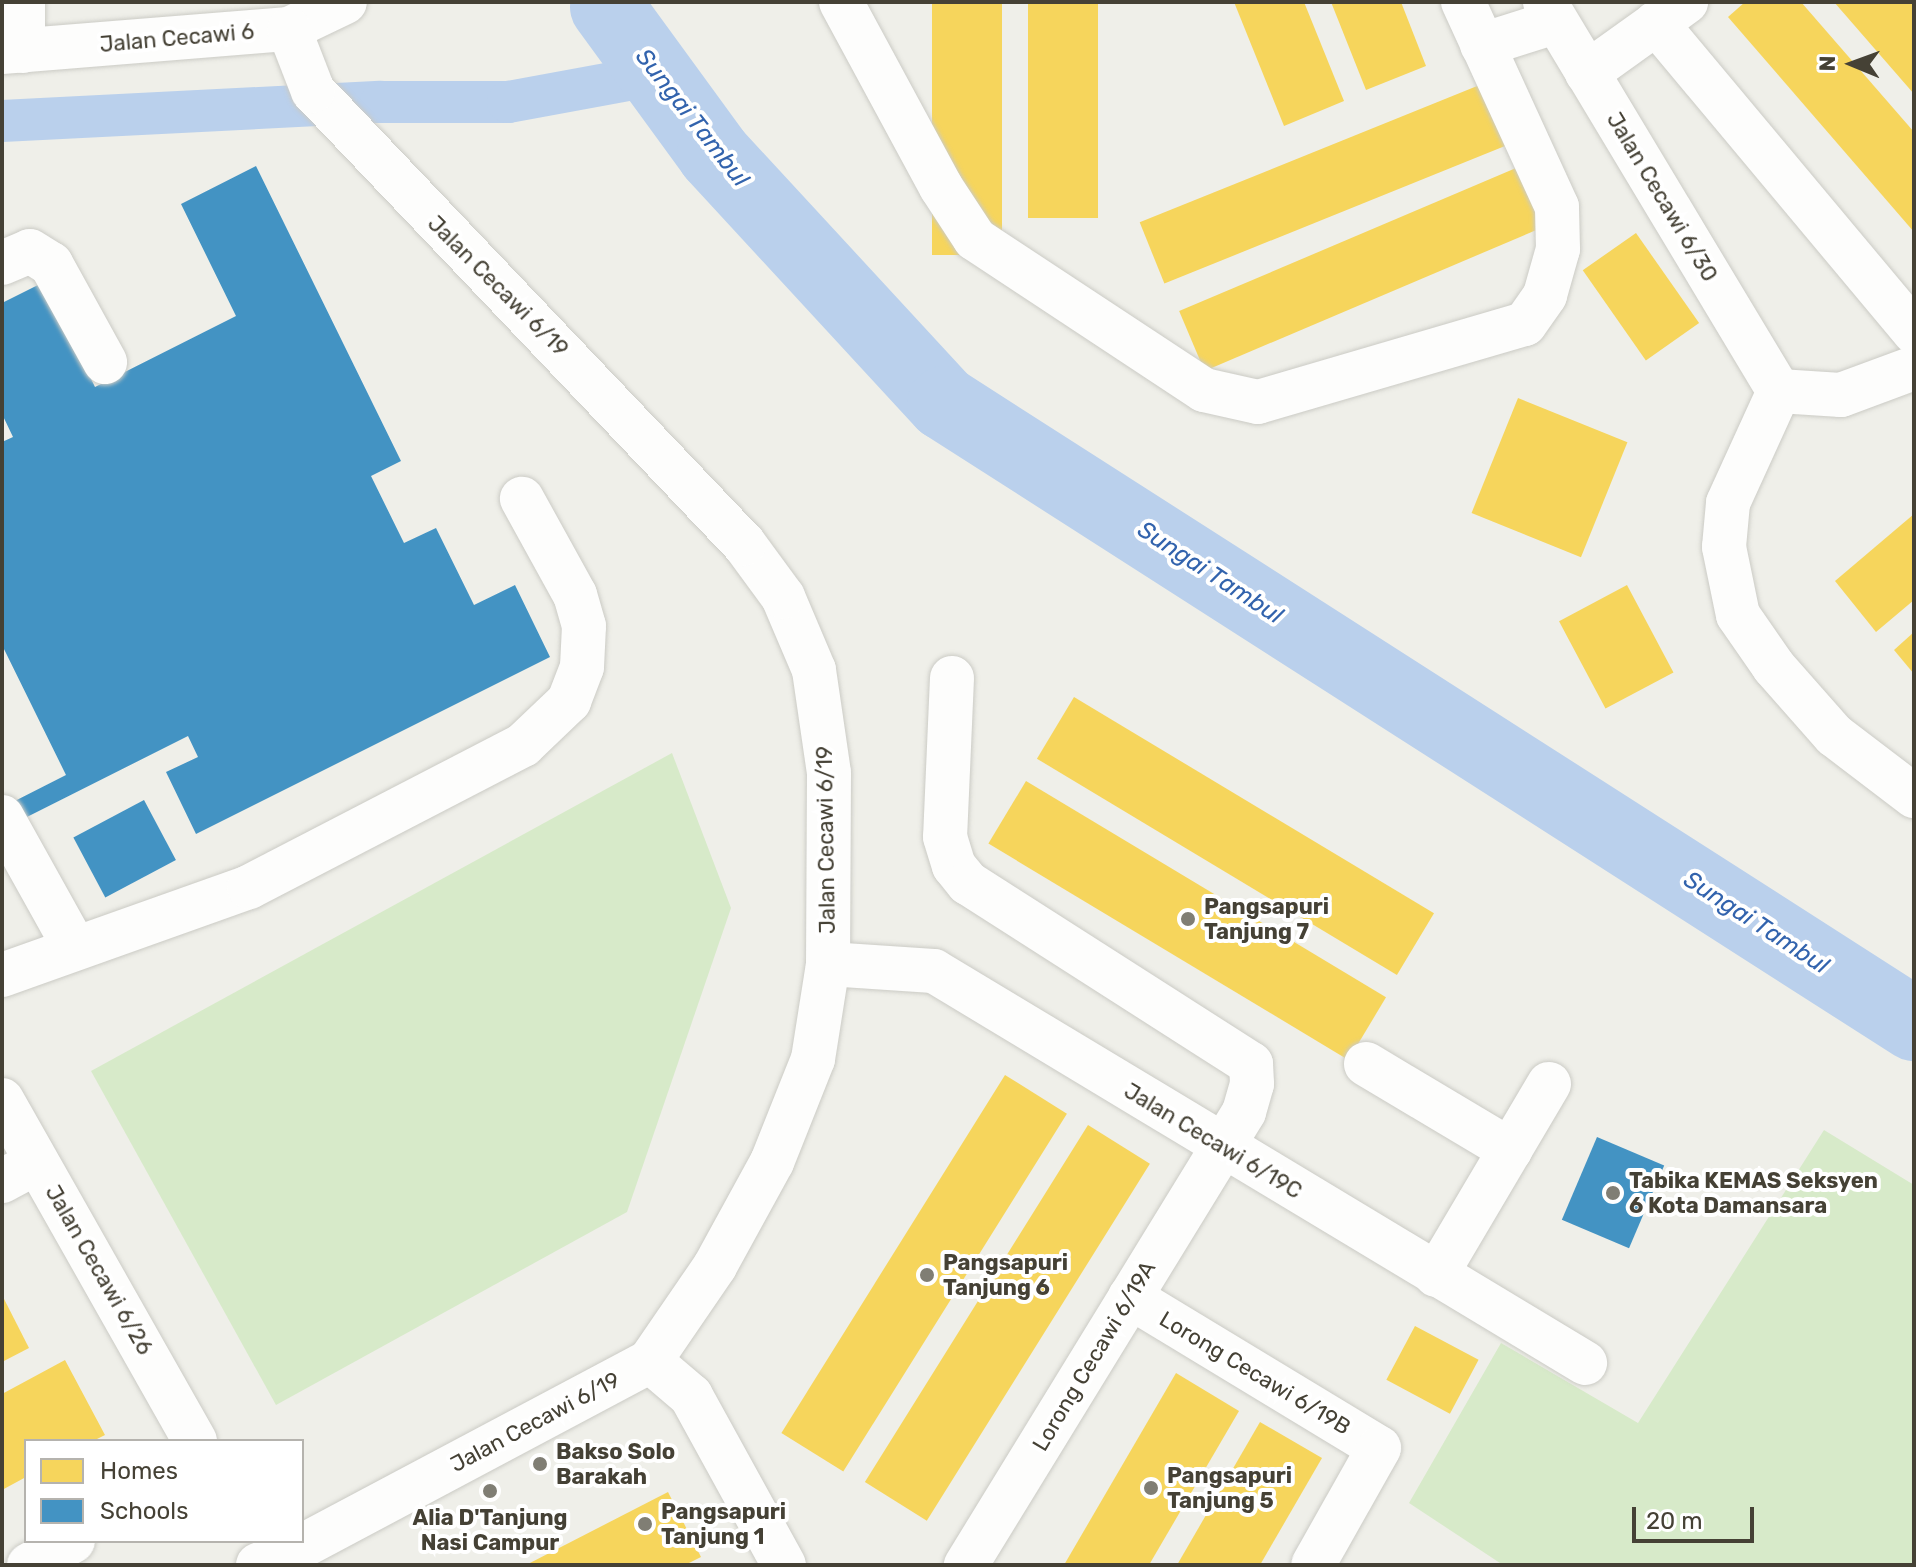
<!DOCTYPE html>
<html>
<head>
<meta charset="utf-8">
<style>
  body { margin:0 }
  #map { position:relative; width:1916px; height:1567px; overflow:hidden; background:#efefe9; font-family:Rubik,sans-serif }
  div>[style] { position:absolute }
  .green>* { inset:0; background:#d7eac9 }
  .homes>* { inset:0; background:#f6d55c; transform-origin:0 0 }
  .schools>* { inset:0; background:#4393c3; transform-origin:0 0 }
  .canal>* { height:42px; margin:-21px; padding:0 21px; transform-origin:21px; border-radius:21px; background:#bad0ec }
  .river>* { height:74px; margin:-37px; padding:0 37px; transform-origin:37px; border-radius:37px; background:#bad0ec }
  .roads { filter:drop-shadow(0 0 2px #cbcbc5) drop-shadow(0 0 2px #cbcbc5) }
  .minor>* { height:44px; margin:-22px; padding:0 22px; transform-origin:22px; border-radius:22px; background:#fdfdfc }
  .dots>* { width:22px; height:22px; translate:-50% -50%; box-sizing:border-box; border:4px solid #fff; border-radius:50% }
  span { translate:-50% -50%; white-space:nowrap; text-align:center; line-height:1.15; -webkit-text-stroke:8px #fff; paint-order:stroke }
  .street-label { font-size:22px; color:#454135 }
  .poi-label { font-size:22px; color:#454135; font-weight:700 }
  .left { translate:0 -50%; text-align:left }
  .water-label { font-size:24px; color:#3263ad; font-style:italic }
  .frame { position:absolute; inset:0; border:4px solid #454135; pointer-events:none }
  .legend { position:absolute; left:24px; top:1439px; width:280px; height:104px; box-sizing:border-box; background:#fff; border:2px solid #b5b3ae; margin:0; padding:10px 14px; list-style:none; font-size:24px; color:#454135 }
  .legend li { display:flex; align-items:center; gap:16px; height:40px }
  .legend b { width:40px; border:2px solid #b5b3ae }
  .north { position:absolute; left:1812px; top:24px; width:80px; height:80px; -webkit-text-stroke:6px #fff; paint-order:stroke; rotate:271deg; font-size:22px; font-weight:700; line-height:32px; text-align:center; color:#454135 }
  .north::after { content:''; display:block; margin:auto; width:28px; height:36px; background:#454135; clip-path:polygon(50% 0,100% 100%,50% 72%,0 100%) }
  .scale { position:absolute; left:1632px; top:1507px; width:122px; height:36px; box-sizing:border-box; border:4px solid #454135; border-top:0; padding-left:10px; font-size:24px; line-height:28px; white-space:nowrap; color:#454135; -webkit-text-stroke:6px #fff; paint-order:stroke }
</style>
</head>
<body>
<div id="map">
  <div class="green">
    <i style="clip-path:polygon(672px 753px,731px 908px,627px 1212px,276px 1405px,91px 1071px)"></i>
    <i style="clip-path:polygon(1824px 1130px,1914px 1185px,1914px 1565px,1503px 1565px,1409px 1503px,1501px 1343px,1638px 1423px)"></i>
  </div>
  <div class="homes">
    <i style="left:932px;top:2px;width:70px;height:253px"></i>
    <i style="left:1028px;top:2px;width:70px;height:216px"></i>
    <i style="clip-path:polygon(1234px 2px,1304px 2px,1344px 101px,1284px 126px)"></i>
    <i style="clip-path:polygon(1331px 2px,1401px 2px,1426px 66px,1366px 90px)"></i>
    <i style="clip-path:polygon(1745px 2px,1801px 2px,1914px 132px,1914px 232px,1728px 17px)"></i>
    <i style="clip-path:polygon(1834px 2px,1914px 2px,1914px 94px)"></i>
    <i style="left:1492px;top:80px;width:66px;height:380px;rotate:68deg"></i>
    <i style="left:1528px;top:163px;width:65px;height:379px;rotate:67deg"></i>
    <i style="left:1636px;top:233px;width:110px;height:65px;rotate:55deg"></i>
    <i style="left:1518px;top:398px;width:118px;height:124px;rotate:22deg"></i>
    <i style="clip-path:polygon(1914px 514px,1914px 600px,1876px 632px,1835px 581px)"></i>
    <i style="left:1627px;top:585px;width:99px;height:77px;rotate:62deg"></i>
    <i style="clip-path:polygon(1914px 632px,1914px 674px,1894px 650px)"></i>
    <i style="left:1074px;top:697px;width:420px;height:72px;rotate:31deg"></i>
    <i style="left:1026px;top:781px;width:420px;height:73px;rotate:31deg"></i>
    <i style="left:1005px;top:1075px;width:73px;height:422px;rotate:32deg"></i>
    <i style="left:1088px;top:1125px;width:73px;height:421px;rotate:32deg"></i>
    <i style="clip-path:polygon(2px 1295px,29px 1348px,2px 1362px)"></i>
    <i style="left:1415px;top:1326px;width:72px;height:61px;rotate:28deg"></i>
    <i style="clip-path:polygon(65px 1360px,105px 1435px,93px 1441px,26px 1441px,26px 1477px,2px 1490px,2px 1394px)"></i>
    <i style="clip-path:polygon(1176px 1373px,1239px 1411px,1149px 1565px,1064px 1565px)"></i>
    <i style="clip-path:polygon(1260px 1422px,1322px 1458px,1260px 1565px,1177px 1565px)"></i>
    <i style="clip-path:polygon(668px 1492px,701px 1557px,685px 1565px,526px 1565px)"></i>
  </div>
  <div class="schools">
    <i style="clip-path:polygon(256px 166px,401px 461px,371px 476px,404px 543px,436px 528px,474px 605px,515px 585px,550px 657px,196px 834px,166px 772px,198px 757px,188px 736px,11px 825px,3px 807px,66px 775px,2px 645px,2px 442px,13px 437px,2px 414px,2px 303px,44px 282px,95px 387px,236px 316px,181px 204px)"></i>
    <i style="left:144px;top:800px;width:68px;height:80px;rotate:62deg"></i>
    <i style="left:1597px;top:1137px;width:73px;height:90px;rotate:23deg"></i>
  </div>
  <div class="canal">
    <i style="left:2px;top:121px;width:379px;rotate:-2.9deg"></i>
    <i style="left:381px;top:102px;width:127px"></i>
    <i style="left:508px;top:102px;width:149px;rotate:-10.4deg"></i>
  </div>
  <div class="river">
    <i style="left:607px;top:7px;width:182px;rotate:53.9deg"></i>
    <i style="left:714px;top:154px;width:339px;rotate:47.3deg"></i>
    <i style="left:944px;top:403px;width:1152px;rotate:32.63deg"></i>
  </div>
  <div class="roads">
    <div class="minor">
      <i style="left:841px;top:2px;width:210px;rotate:61.6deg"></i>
      <i style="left:941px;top:187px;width:62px;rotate:56.8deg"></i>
      <i style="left:975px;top:239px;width:274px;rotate:33.4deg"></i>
      <i style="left:1204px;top:390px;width:55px;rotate:12.5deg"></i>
      <i style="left:1258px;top:402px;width:278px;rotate:-16.3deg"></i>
      <i style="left:1525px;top:324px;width:35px;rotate:-55deg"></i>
      <i style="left:1545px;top:295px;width:48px;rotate:-74.2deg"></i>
      <i style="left:1558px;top:249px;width:42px;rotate:-91.4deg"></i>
      <i style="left:1557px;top:207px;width:226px;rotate:-114.6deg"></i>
      <i style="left:1545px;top:2px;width:454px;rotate:59deg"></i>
      <i style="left:1656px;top:23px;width:403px;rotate:50.1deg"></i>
      <i style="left:1482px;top:45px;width:77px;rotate:-17.5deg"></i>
      <i style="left:23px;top:51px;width:49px;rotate:-90deg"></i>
      <i style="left:2px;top:52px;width:288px;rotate:-4.6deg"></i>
      <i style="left:289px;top:29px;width:62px;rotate:-25.7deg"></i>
      <i style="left:1587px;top:73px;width:122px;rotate:-35.6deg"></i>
      <i style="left:2px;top:263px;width:30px;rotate:-23deg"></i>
      <i style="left:30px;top:251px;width:25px;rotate:32deg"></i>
      <i style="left:51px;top:264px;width:112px;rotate:61.1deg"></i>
      <i style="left:1779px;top:391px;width:123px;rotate:114.5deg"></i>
      <i style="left:1728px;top:503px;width:44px;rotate:95.2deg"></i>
      <i style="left:1724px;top:547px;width:69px;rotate:78.4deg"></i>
      <i style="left:1738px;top:615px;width:63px;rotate:55.3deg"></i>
      <i style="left:1774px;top:667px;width:91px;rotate:48.6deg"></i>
      <i style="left:1834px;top:735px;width:101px;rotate:37.3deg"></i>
      <i style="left:1779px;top:391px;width:62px;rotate:3.7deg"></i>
      <i style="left:1841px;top:395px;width:78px;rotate:-20.3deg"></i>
      <i style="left:952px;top:678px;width:159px;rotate:92.5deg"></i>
      <i style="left:945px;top:837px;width:30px;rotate:73deg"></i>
      <i style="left:954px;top:866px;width:22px;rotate:51deg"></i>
      <i style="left:968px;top:883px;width:336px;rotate:32.6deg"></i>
      <i style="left:1251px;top:1064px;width:20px;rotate:87deg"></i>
      <i style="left:1252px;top:1084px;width:29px;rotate:106deg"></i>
      <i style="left:1244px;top:1112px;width:532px;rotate:121.54deg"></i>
      <i style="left:2px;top:817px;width:150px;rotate:60.9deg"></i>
      <i style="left:828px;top:964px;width:106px;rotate:3.8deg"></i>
      <i style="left:934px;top:971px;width:760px;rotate:31.05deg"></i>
      <i style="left:2px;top:975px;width:262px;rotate:-19.6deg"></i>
      <i style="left:249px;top:887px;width:309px;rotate:-27.4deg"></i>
      <i style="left:523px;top:745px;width:64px;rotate:-43.7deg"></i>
      <i style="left:569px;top:701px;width:36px;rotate:-69deg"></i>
      <i style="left:582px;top:667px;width:41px;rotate:-87.2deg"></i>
      <i style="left:584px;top:626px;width:32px;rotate:-106deg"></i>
      <i style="left:575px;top:595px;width:110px;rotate:-118.9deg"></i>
      <i style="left:1366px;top:1064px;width:168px;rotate:30.8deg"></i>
      <i style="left:2px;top:1100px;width:392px;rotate:60.5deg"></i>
      <i style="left:2px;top:1181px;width:38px;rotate:-28deg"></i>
      <i style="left:1436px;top:1275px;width:222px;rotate:-59.4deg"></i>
      <i style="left:1130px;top:1297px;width:291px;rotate:31.2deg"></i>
      <i style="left:1379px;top:1448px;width:134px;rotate:119.4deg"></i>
      <i style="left:650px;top:1361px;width:54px;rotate:40.5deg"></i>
      <i style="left:691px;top:1396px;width:193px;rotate:61.2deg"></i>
      <i style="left:29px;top:1565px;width:50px;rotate:-28.6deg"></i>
      <i style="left:258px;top:1565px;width:38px;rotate:-22deg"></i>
      <i style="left:293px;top:1551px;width:404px;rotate:-28deg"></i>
      <i style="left:650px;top:1361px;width:115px;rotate:-55.6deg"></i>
      <i style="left:715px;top:1266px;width:119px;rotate:-61.3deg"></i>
      <i style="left:772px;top:1162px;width:111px;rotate:-68.3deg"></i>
      <i style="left:813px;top:1059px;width:96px;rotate:-81deg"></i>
      <i style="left:828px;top:964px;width:191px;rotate:-89.7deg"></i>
      <i style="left:829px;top:773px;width:104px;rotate:-98.3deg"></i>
      <i style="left:814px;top:670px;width:79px;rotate:-113deg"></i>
      <i style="left:783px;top:597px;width:66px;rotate:-126.3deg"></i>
      <i style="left:744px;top:544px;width:625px;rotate:-133.57deg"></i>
      <i style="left:313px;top:91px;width:66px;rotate:-111.2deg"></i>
    </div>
  </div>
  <div class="dots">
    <i style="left:1188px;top:919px;background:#807e74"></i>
    <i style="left:1613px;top:1193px;background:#807e74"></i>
    <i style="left:927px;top:1275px;background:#807e74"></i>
    <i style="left:540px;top:1464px;background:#807e74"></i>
    <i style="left:1151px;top:1488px;background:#807e74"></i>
    <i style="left:490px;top:1491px;background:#807e74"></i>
    <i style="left:645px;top:1524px;background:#807e74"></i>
  </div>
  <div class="street-label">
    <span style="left:177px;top:38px;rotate:-5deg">Jalan Cecawi 6</span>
    <span style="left:1662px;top:197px;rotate:59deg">Jalan Cecawi 6/30</span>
    <span style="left:498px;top:286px;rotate:45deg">Jalan Cecawi 6/19</span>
    <span style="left:826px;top:840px;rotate:-91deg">Jalan Cecawi 6/19</span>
    <span style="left:1213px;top:1141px;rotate:31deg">Jalan Cecawi 6/19C</span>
    <span style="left:99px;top:1270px;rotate:60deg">Jalan Cecawi 6/26</span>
    <span style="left:1094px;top:1356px;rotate:-59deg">Lorong Cecawi 6/19A</span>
    <span style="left:1255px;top:1373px;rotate:31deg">Lorong Cecawi 6/19B</span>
    <span style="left:535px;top:1422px;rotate:-28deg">Jalan Cecawi 6/19</span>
  </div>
  <div class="poi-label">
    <span class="left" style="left:1204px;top:919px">Pangsapuri<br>Tanjung 7</span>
    <span class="left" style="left:1629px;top:1193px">Tabika KEMAS Seksyen<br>6 Kota Damansara</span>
    <span class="left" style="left:943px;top:1275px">Pangsapuri<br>Tanjung 6</span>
    <span class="left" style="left:556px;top:1464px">Bakso Solo<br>Barakah</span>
    <span class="left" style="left:1167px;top:1488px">Pangsapuri<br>Tanjung 5</span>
    <span class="left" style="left:661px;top:1524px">Pangsapuri<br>Tanjung 1</span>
    <span style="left:490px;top:1530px">Alia D'Tanjung<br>Nasi Campur</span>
  </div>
  <div class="water-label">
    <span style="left:692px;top:118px;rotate:52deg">Sungai Tambul</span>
    <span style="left:1210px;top:573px;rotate:33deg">Sungai Tambul</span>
    <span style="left:1756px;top:923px;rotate:33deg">Sungai Tambul</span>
  </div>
  <div class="frame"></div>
  <ul class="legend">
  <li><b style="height:22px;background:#f6d55c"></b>Homes</li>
  <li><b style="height:22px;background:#4393c3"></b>Schools</li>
  </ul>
  <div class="north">N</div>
  <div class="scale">20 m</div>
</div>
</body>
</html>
